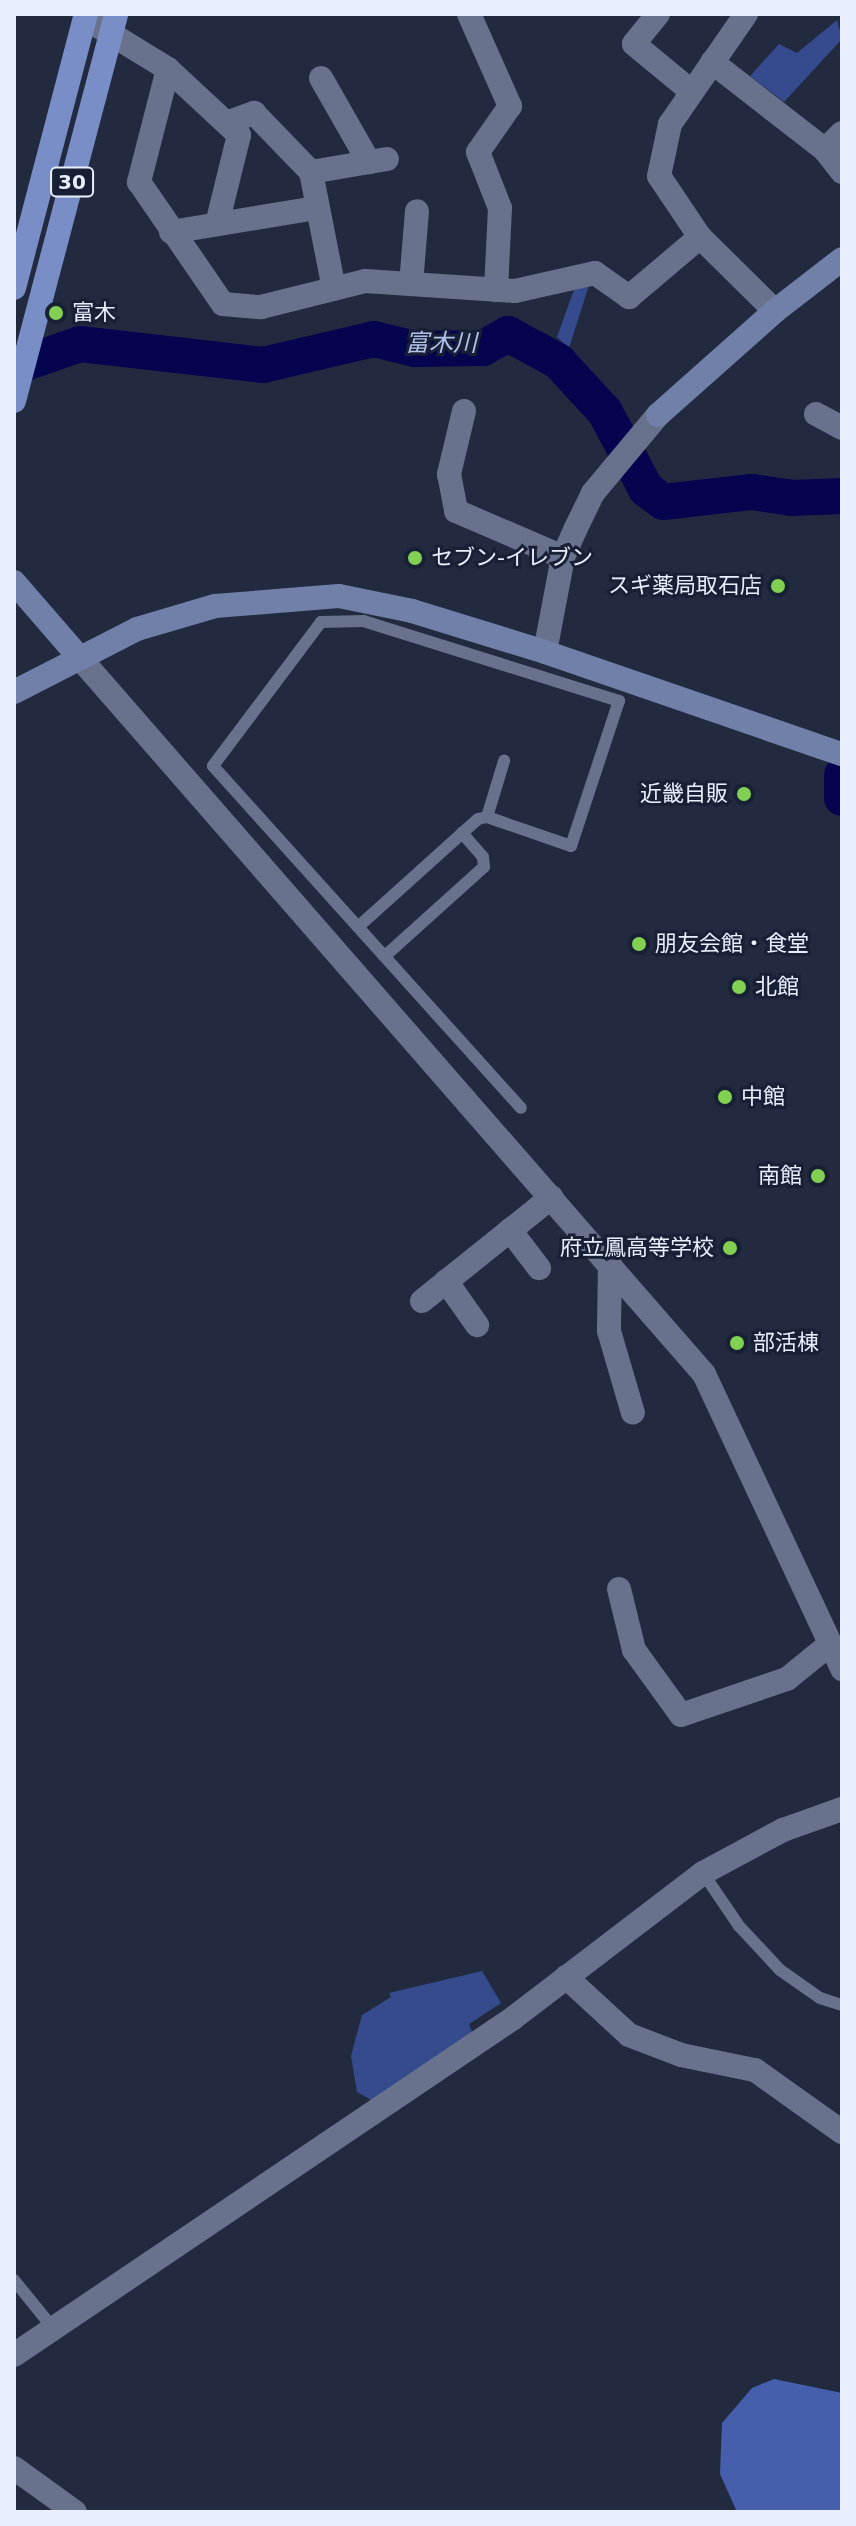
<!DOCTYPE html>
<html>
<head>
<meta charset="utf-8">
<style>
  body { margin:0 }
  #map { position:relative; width:856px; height:2526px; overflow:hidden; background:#222a40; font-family:"DejaVu Sans","Noto Sans JP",sans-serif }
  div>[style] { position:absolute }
  .green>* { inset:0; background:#354b8e }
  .forest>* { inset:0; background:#455fad }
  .river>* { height:36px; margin:-18px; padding:0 18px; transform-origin:18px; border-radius:18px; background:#05044f }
  .lane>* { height:12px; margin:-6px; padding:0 6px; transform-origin:6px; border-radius:6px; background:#68728c }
  .street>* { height:24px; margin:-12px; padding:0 12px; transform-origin:12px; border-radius:12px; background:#68728c }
  .secondary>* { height:24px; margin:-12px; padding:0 12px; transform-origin:12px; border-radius:12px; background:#7080a9 }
  .primary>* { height:24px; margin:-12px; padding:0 12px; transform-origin:12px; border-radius:12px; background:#798ec7 }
  .dots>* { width:22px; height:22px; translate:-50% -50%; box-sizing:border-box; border:4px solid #182035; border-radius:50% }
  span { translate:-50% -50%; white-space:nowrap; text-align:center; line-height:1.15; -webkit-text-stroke:6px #182035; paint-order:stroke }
  .shield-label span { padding:2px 6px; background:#182035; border:2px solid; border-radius:6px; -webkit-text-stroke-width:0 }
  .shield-label { font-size:20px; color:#e9effe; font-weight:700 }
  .poi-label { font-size:22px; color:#e9effe }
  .left { translate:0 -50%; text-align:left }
  .right { translate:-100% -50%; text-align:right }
  .water-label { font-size:24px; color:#b0c1eb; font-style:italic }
  .frame { position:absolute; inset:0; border:16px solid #e9effe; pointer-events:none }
</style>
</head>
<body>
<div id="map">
  <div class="green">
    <i style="clip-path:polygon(837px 20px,842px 39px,784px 102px,750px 76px,779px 44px,797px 53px)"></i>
    <i style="clip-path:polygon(589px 285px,569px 348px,557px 337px,575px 287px)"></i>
    <i style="clip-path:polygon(482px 1971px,501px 2003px,469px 2024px,473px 2034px,375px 2102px,357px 2092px,351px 2056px,362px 2015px,391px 1997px,389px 1993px)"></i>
  </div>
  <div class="forest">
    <i style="clip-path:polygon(774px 2379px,842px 2393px,842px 2512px,737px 2512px,720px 2474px,722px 2423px,752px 2388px)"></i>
  </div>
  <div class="river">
    <i style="left:14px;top:367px;width:70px;rotate:-19.2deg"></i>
    <i style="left:80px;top:344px;width:184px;rotate:6.5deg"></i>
    <i style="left:263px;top:365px;width:114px;rotate:-13.2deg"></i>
    <i style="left:374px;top:339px;width:42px;rotate:13.7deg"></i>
    <i style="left:415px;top:349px;width:68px;rotate:-0.8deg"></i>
    <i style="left:483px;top:348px;width:29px;rotate:-29deg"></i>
    <i style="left:508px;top:334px;width:57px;rotate:28.4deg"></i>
    <i style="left:558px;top:361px;width:69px;rotate:47.3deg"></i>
    <i style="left:605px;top:412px;width:87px;rotate:62deg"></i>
    <i style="left:646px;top:489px;width:21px;rotate:37deg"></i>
    <i style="left:663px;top:502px;width:90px;rotate:-6.4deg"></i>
    <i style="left:752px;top:492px;width:40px;rotate:8.5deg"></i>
    <i style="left:792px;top:498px;width:50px;rotate:-2.3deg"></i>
    <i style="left:842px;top:775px;width:23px;rotate:90deg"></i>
  </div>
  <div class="lane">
    <i style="left:487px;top:817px;width:59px;rotate:-73.1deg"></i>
    <i style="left:358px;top:927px;width:161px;rotate:-42deg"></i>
    <i style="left:478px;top:819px;width:9px;rotate:-13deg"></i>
    <i style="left:487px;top:817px;width:89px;rotate:19deg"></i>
    <i style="left:571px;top:846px;width:153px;rotate:-71.7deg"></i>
    <i style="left:619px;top:701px;width:267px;rotate:-162.6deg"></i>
    <i style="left:364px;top:621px;width:43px;rotate:178.7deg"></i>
    <i style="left:321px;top:622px;width:180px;rotate:126.9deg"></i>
    <i style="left:213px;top:766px;width:460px;rotate:48deg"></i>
    <i style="left:385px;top:956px;width:133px;rotate:-42deg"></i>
    <i style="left:484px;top:867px;width:10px;rotate:-96deg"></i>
    <i style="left:483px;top:857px;width:32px;rotate:-131deg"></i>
    <i style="left:703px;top:1873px;width:64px;rotate:55.8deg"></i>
    <i style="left:739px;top:1926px;width:60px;rotate:47deg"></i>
    <i style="left:780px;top:1970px;width:49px;rotate:35deg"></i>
    <i style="left:820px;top:1998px;width:23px;rotate:18deg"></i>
    <i style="left:14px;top:2280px;width:60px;rotate:51deg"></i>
  </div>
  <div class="street">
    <i style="left:469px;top:14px;width:101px;rotate:66deg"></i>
    <i style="left:510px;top:106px;width:56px;rotate:124.8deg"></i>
    <i style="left:478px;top:152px;width:60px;rotate:68.6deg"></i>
    <i style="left:500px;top:208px;width:82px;rotate:92.8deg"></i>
    <i style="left:658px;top:14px;width:38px;rotate:129deg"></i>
    <i style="left:634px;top:44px;width:75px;rotate:39.6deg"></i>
    <i style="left:746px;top:14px;width:134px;rotate:124.6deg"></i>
    <i style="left:670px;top:124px;width:53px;rotate:101.9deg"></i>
    <i style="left:659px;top:176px;width:73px;rotate:56.1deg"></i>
    <i style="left:700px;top:237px;width:105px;rotate:44.6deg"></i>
    <i style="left:85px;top:18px;width:97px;rotate:31.6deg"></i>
    <i style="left:168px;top:69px;width:97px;rotate:42.9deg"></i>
    <i style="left:239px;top:135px;width:92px;rotate:103.9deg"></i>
    <i style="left:712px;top:62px;width:143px;rotate:37.9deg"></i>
    <i style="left:825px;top:150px;width:28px;rotate:52deg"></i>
    <i style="left:168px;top:69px;width:117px;rotate:104.4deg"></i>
    <i style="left:139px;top:182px;width:148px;rotate:55.5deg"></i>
    <i style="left:223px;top:304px;width:38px;rotate:5deg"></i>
    <i style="left:261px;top:307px;width:107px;rotate:-14deg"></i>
    <i style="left:365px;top:281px;width:150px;rotate:3.8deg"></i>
    <i style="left:515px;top:291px;width:82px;rotate:-12.7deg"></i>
    <i style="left:595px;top:273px;width:42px;rotate:35.2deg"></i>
    <i style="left:629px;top:297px;width:93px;rotate:-40.2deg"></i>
    <i style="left:321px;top:78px;width:97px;rotate:60.3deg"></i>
    <i style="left:229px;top:122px;width:27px;rotate:-20deg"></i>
    <i style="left:254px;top:113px;width:82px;rotate:46deg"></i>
    <i style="left:311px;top:172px;width:119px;rotate:78.9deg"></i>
    <i style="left:825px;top:150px;width:24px;rotate:-45deg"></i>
    <i style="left:311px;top:172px;width:77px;rotate:-9.7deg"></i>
    <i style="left:171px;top:232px;width:147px;rotate:-9.4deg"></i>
    <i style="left:411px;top:284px;width:73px;rotate:-85.3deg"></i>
    <i style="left:464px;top:411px;width:65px;rotate:103.4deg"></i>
    <i style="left:449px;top:474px;width:38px;rotate:79deg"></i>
    <i style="left:456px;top:511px;width:116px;rotate:23.3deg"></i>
    <i style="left:816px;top:414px;width:30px;rotate:28deg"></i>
    <i style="left:545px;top:652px;width:97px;rotate:-79.3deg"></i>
    <i style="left:563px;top:557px;width:30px;rotate:-66deg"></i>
    <i style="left:575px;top:530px;width:41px;rotate:-64.1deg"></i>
    <i style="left:593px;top:493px;width:102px;rotate:-50.2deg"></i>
    <i style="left:79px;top:657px;width:951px;rotate:48.92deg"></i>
    <i style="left:704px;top:1374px;width:326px;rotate:64.9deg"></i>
    <i style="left:510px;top:1230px;width:48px;rotate:52.7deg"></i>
    <i style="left:610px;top:1264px;width:67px;rotate:90.9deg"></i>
    <i style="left:609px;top:1331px;width:85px;rotate:73.7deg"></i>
    <i style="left:446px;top:1281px;width:54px;rotate:54.8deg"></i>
    <i style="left:422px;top:1301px;width:166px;rotate:-38.7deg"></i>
    <i style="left:619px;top:1589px;width:63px;rotate:76.2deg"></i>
    <i style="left:634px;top:1650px;width:80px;rotate:54.1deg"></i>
    <i style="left:681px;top:1715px;width:112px;rotate:-18.8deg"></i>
    <i style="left:787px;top:1679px;width:55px;rotate:-39.1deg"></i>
    <i style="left:566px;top:1977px;width:86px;rotate:42.6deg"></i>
    <i style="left:629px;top:2035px;width:56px;rotate:21deg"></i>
    <i style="left:681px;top:2055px;width:76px;rotate:11.5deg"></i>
    <i style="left:755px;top:2070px;width:107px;rotate:35.5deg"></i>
    <i style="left:14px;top:2355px;width:601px;rotate:-34.01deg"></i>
    <i style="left:512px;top:2019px;width:240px;rotate:-37.4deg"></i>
    <i style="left:703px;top:1873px;width:91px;rotate:-28.3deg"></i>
    <i style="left:783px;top:1830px;width:63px;rotate:-19.6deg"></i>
    <i style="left:14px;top:2468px;width:75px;rotate:35.8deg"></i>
  </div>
  <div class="secondary">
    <i style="left:658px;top:415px;width:157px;rotate:-41.6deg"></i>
    <i style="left:775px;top:311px;width:85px;rotate:-37.8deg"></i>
    <i style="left:14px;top:582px;width:99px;rotate:49.1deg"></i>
    <i style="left:14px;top:692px;width:138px;rotate:-27.1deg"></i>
    <i style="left:137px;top:629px;width:81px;rotate:-16.4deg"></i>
    <i style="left:215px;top:606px;width:124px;rotate:-4.6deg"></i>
    <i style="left:339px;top:596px;width:75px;rotate:11.6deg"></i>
    <i style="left:412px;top:611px;width:139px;rotate:17.1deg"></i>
    <i style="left:545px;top:652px;width:314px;rotate:19deg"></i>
  </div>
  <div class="primary">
    <i style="left:14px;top:288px;width:283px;rotate:-75.3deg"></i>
    <i style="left:14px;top:401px;width:400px;rotate:-75.2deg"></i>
  </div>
  <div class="dots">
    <i style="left:56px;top:313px;background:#81d051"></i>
    <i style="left:415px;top:558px;background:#81d051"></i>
    <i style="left:778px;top:586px;background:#81d051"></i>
    <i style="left:744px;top:794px;background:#81d051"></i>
    <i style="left:639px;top:944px;background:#81d051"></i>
    <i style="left:739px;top:987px;background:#81d051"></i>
    <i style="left:725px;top:1097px;background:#81d051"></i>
    <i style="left:818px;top:1176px;background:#81d051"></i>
    <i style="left:730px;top:1248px;background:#81d051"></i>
    <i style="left:737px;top:1343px;background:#81d051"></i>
  </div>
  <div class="shield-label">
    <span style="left:72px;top:182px">30</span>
  </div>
  <div class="poi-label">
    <span class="left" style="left:72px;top:313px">富木</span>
    <span class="left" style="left:431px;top:558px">セブン-イレブン</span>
    <span class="right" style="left:762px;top:586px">スギ薬局取石店</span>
    <span class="right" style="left:728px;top:794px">近畿自販</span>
    <span class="left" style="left:655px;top:944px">朋友会館・食堂</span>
    <span class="left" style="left:755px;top:987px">北館</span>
    <span class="left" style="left:741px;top:1097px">中館</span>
    <span class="right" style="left:802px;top:1176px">南館</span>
    <span class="right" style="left:714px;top:1248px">府立鳳高等学校</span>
    <span class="left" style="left:753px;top:1343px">部活棟</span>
  </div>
  <div class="water-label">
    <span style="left:441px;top:344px">富木川</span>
  </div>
  <div class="frame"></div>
</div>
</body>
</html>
